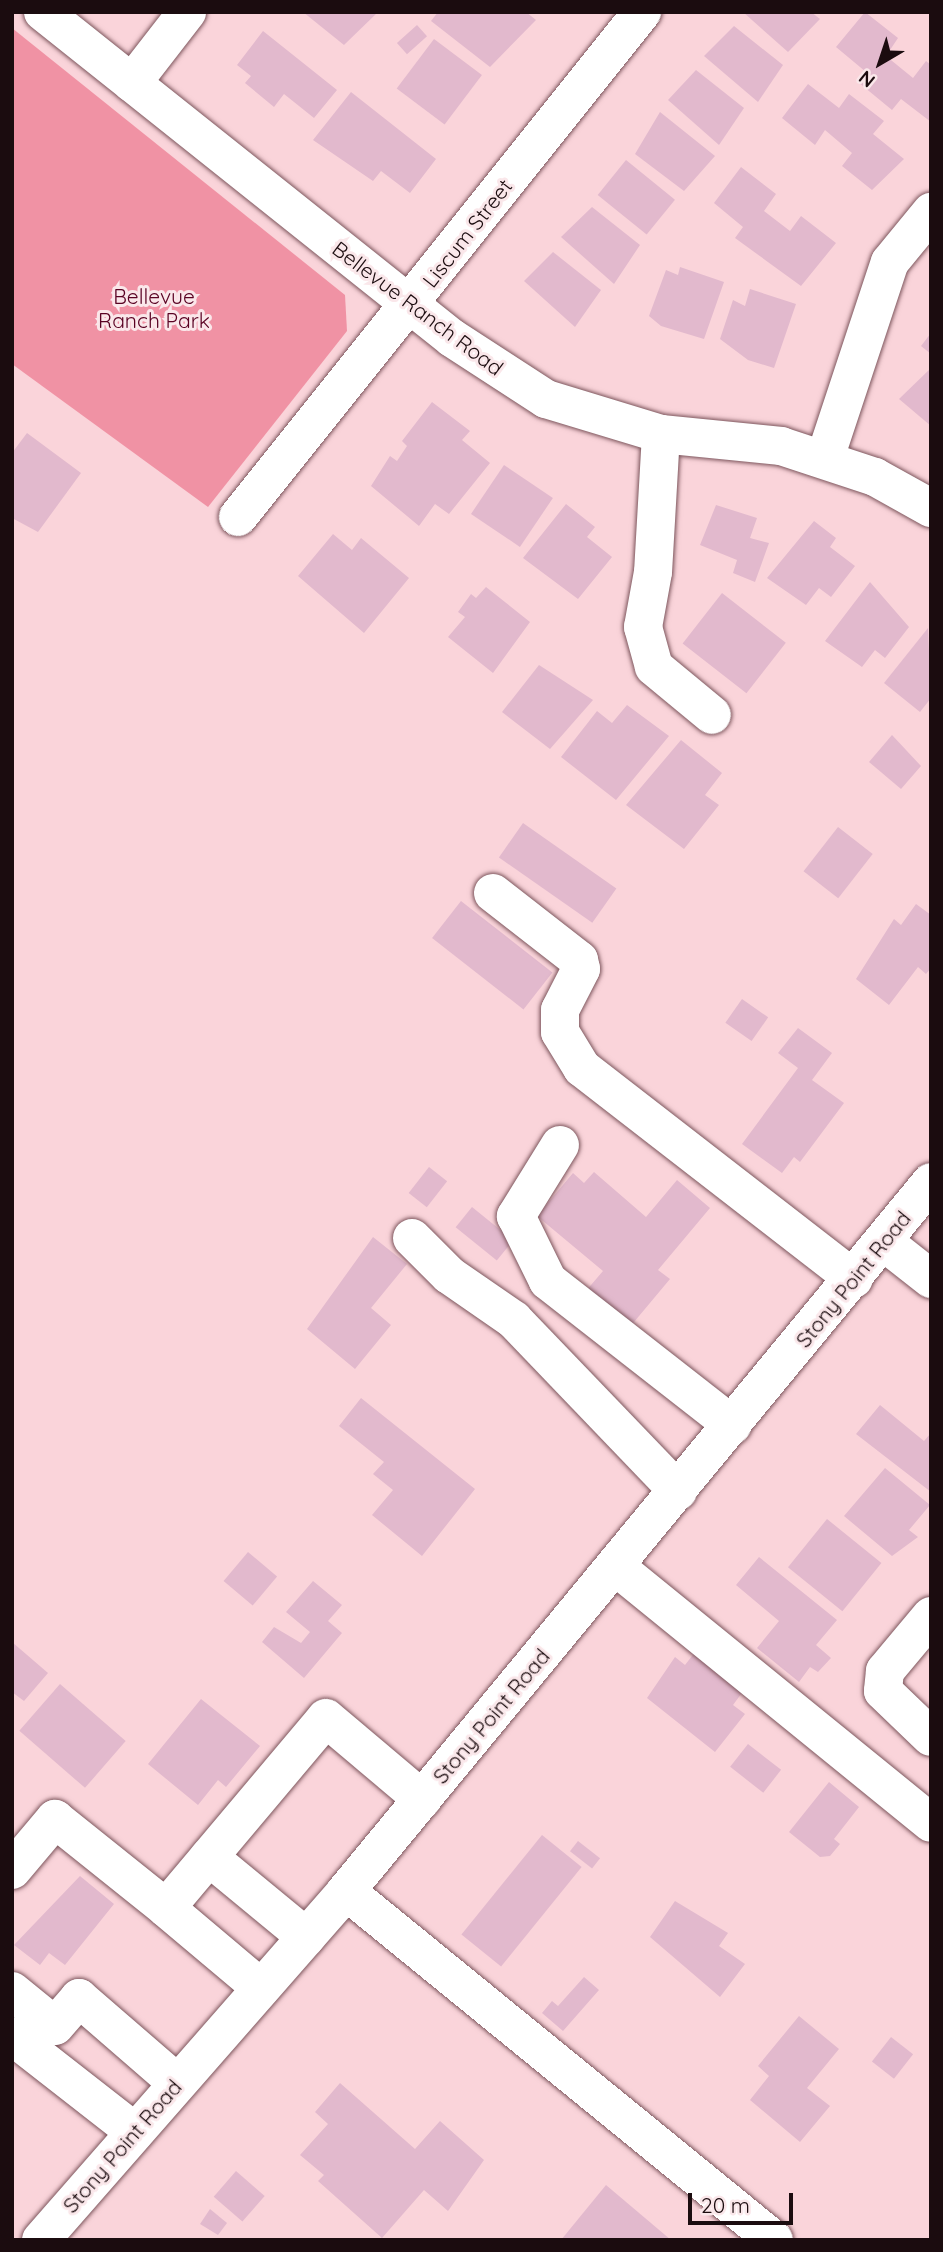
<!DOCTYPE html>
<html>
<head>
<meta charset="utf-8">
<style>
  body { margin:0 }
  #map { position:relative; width:943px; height:2252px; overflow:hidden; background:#fad4da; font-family:Quicksand,sans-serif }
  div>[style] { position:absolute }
  .green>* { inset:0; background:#f092a4 }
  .building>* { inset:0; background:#e2b9cd; transform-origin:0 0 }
  .roads { filter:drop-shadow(0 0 2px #7d565d) drop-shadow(0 0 2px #7d565d) }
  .minor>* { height:38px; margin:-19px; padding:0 19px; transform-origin:19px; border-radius:19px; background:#fff }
  .major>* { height:38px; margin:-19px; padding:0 19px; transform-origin:19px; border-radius:19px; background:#fff }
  span { translate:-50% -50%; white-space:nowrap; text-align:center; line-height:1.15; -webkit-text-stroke:6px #fae7ea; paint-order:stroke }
  .street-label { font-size:21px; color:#1b0c0f }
  .park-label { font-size:21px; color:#5a0223 }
  .frame { position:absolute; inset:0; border:14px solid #1b0c0f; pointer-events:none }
  .north { position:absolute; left:845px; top:28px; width:70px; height:70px; -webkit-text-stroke:5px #fae7ea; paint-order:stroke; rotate:219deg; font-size:19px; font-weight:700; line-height:28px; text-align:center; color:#1b0c0f }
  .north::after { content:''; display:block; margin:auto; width:24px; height:32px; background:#1b0c0f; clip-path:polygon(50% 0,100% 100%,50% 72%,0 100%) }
  .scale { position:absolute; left:688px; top:2193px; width:105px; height:32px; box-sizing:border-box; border:4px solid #1b0c0f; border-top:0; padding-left:9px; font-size:21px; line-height:24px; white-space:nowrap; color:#1b0c0f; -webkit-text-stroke:5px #fae7ea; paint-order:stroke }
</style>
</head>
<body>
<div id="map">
  <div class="green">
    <i style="clip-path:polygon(12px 28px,345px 295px,347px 331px,208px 507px,12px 364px)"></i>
  </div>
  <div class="building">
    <i style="clip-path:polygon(303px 12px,378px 12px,344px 45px)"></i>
    <i style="clip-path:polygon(438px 12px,526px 12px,536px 20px,490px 67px,431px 21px)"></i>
    <i style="clip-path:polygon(743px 12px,811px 12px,820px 19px,788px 52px)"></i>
    <i style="clip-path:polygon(865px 12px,898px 38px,886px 56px,913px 78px,926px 61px,931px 65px,931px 122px,901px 99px,892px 110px,858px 82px,866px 72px,836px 47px)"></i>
    <i style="left:417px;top:25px;width:15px;height:27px;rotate:48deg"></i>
    <i style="clip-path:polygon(734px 26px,783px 65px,758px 102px,704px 56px)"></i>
    <i style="clip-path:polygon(263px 31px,337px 90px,314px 118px,284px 94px,274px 107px,245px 83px,251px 76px,237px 65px)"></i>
    <i style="left:434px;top:39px;width:60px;height:62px;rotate:37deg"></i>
    <i style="clip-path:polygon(696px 70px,744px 108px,719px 145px,668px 100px)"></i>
    <i style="clip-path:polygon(808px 84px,839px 108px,849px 94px,884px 121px,873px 134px,904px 159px,872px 190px,842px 166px,852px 153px,825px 130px,815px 145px,782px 118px)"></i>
    <i style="clip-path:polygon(351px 92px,436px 159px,410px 193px,381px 171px,373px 181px,313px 140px)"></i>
    <i style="clip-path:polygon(660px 112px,715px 156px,684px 191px,635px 154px)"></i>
    <i style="left:626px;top:160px;width:63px;height:45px;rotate:39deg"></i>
    <i style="clip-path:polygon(741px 167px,776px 194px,764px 211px,790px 231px,801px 216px,836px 243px,801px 286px,735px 238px,743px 227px,714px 203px)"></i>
    <i style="clip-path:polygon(592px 207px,640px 245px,614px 284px,561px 237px)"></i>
    <i style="clip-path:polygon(553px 252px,601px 290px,575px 327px,524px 281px)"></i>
    <i style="clip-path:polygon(680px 267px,724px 282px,704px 339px,661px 326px,649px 316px,666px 270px,678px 275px)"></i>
    <i style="clip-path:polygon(750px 289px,796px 304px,774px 368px,748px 360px,720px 339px,733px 300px,745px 306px)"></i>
    <i style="clip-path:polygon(931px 333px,931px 354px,921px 346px)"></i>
    <i style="clip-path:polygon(931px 368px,931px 426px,899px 399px)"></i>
    <i style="clip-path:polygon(432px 402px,470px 431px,462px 440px,490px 463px,449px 514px,435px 504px,419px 526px,371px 486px,390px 456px,397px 461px,407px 446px,402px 441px)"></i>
    <i style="clip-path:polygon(27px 433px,81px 473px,38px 532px,12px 518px,12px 453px)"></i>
    <i style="left:504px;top:465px;width:59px;height:59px;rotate:34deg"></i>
    <i style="clip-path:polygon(566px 504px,595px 527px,587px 537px,612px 557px,578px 599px,523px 558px)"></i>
    <i style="clip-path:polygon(716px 505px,757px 518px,750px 538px,769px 543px,755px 582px,733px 573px,737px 560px,700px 545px)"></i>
    <i style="clip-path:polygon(814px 521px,836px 538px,830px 547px,855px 566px,831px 597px,819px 588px,806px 605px,767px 578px)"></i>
    <i style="clip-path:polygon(333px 534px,352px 550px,361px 538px,409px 578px,364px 633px,298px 576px)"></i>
    <i style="clip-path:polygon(870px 582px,909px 627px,885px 658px,875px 650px,862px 667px,825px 641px)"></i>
    <i style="clip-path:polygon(486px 587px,530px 622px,493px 673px,448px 637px,465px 617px,458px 612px,471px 594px,476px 598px)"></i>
    <i style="left:722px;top:593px;width:81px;height:64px;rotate:38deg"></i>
    <i style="clip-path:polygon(928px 628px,931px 698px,920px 712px,884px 683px)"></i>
    <i style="clip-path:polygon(539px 665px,593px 700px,550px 749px,502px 712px)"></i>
    <i style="clip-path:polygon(627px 705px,669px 736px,616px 800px,561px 757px,597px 711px,612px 723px)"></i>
    <i style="clip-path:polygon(892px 735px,921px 766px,901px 789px,869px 762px)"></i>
    <i style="clip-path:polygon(681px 740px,722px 773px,705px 795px,719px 805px,684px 849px,626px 805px)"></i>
    <i style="left:523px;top:823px;width:114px;height:42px;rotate:35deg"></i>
    <i style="left:838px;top:827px;width:44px;height:56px;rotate:38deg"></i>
    <i style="left:461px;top:901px;width:116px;height:47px;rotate:38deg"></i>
    <i style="clip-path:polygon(916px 904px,931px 915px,931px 968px,926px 974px,918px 967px,889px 1005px,856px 979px,894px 919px,901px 925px)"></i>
    <i style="left:742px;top:999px;width:32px;height:29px;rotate:35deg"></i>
    <i style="clip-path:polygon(798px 1028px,832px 1053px,812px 1080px,844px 1103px,800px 1162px,794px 1157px,782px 1173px,742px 1144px,798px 1068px,778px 1053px)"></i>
    <i style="left:429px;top:1167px;width:23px;height:33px;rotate:38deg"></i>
    <i style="clip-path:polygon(594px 1172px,646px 1217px,677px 1180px,710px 1208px,658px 1270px,670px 1279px,629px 1328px,585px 1292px,603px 1271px,537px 1216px,573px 1173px,584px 1183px)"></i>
    <i style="left:472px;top:1207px;width:53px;height:26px;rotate:39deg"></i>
    <i style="clip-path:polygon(373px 1237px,407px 1264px,371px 1308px,391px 1325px,355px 1369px,307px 1329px)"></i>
    <i style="clip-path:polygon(361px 1398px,475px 1489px,422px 1556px,372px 1515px,393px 1490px,373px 1474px,384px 1462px,339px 1426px)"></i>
    <i style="clip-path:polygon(880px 1405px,924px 1441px,931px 1433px,931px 1492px,856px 1434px)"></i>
    <i style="clip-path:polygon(885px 1468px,930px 1505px,909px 1530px,918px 1537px,892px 1556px,844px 1516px)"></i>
    <i style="left:827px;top:1519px;width:70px;height:62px;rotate:39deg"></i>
    <i style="left:248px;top:1552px;width:38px;height:38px;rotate:40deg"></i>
    <i style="clip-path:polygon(759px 1557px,837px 1620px,816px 1645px,831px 1658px,818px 1672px,810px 1667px,799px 1682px,757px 1648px,779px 1621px,736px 1585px)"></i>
    <i style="clip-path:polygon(313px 1581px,342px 1605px,328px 1621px,342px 1633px,304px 1678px,262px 1642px,274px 1627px,301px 1643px,310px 1632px,286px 1612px)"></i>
    <i style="clip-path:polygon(12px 1642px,48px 1673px,24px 1701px,12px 1692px)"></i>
    <i style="clip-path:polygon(699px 1647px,747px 1686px,733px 1705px,745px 1714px,715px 1752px,647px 1698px,675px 1657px,685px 1665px)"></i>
    <i style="left:60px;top:1684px;width:87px;height:62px;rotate:41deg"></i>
    <i style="clip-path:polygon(201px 1699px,260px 1746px,226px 1787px,218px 1780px,198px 1805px,148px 1764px)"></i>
    <i style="left:748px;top:1744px;width:42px;height:29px;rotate:38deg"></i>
    <i style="clip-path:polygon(829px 1782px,859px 1807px,834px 1839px,840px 1844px,830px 1856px,820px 1857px,789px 1832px)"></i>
    <i style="left:542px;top:1835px;width:51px;height:128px;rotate:39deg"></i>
    <i style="left:578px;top:1841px;width:28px;height:13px;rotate:38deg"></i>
    <i style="clip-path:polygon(80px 1876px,114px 1904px,65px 1965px,49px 1953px,40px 1965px,14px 1945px)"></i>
    <i style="clip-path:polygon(675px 1901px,728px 1933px,719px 1946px,745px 1964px,720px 1997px,650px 1937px)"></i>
    <i style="clip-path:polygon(584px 1977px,599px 1990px,563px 2031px,542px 2013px,552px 2001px,558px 2006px)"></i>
    <i style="clip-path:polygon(799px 2016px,839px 2049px,807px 2088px,830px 2106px,800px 2142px,750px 2100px,769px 2076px,758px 2066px)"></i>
    <i style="left:891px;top:2037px;width:28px;height:31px;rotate:38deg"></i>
    <i style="clip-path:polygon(340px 2083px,415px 2149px,440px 2121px,484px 2160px,448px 2211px,424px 2190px,382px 2238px,318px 2181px,324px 2175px,300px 2155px,328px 2124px,315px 2112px)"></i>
    <i style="left:236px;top:2171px;width:38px;height:34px;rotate:41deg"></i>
    <i style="clip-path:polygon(606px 2185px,671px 2240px,561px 2240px)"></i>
    <i style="clip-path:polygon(210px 2209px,227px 2223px,218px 2235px,200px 2224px)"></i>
  </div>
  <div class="roads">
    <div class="minor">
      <i style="left:43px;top:12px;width:523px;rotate:38.56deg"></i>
      <i style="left:452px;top:338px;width:112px;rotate:33deg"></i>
      <i style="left:546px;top:399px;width:120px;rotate:16.9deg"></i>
      <i style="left:661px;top:434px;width:121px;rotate:5.7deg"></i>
      <i style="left:781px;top:446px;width:99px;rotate:18.3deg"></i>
      <i style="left:875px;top:477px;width:64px;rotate:29deg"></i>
      <i style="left:132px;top:83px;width:90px;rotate:-52.2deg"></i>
      <i style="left:661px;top:434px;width:138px;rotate:93.3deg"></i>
      <i style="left:653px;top:572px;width:56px;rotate:100.3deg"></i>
      <i style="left:643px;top:627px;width:41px;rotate:74.6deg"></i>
      <i style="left:654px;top:667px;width:75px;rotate:39.6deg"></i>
      <i style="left:825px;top:458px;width:206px;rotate:-71.7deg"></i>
      <i style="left:890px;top:262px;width:65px;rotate:-50.6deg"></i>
      <i style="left:238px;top:517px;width:647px;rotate:-51.34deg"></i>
      <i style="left:493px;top:893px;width:109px;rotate:37.9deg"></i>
      <i style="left:579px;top:960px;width:9px;rotate:77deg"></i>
      <i style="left:581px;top:969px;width:46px;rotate:117.1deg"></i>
      <i style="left:560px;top:1010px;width:22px;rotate:90deg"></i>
      <i style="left:560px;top:1032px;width:42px;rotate:58.6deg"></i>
      <i style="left:582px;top:1068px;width:344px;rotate:37.8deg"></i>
      <i style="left:560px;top:1145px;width:84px;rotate:121.8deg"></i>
      <i style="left:516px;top:1216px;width:72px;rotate:63.8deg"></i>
      <i style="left:548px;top:1281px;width:234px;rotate:38deg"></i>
      <i style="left:412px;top:1238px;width:52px;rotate:45deg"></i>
      <i style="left:449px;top:1275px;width:79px;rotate:34.7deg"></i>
      <i style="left:514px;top:1320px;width:237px;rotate:46.2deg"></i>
      <i style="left:884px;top:1242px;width:60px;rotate:38.2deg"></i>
      <i style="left:615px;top:1566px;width:407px;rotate:39.1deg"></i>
      <i style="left:931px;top:1616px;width:72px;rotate:129.9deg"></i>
      <i style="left:885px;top:1671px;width:20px;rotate:96deg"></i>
      <i style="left:883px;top:1691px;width:66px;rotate:43.8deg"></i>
      <i style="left:209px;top:1857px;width:126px;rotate:39.5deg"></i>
      <i style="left:12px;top:1870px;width:67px;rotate:-49.9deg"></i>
      <i style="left:55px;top:1819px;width:142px;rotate:38.7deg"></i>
      <i style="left:346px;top:1891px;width:552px;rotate:39.19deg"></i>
      <i style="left:261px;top:1988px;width:124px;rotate:-139.9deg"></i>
      <i style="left:166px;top:1908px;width:248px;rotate:-49.9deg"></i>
      <i style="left:326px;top:1718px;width:126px;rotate:40.2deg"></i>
      <i style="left:12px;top:1991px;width:55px;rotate:39.1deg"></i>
      <i style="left:55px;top:2026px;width:37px;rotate:-49deg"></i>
      <i style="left:79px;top:1998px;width:130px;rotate:40.9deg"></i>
      <i style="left:12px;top:2036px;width:156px;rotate:38deg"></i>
    </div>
    <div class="major">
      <i style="left:41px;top:2240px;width:463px;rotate:-48.8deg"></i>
      <i style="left:346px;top:1891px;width:919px;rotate:-50.47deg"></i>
    </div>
  </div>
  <div class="street-label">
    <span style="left:467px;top:233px;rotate:-52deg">Liscum Street</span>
    <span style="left:418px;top:308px;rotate:37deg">Bellevue Ranch Road</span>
    <span style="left:853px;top:1279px;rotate:-51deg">Stony Point Road</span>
    <span style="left:491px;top:1716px;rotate:-50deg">Stony Point Road</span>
    <span style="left:122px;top:2146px;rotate:-49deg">Stony Point Road</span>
  </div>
  <div class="park-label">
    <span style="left:154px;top:308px">Bellevue<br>Ranch Park</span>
  </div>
  <div class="frame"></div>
  <div class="north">N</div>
  <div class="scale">20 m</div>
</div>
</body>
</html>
